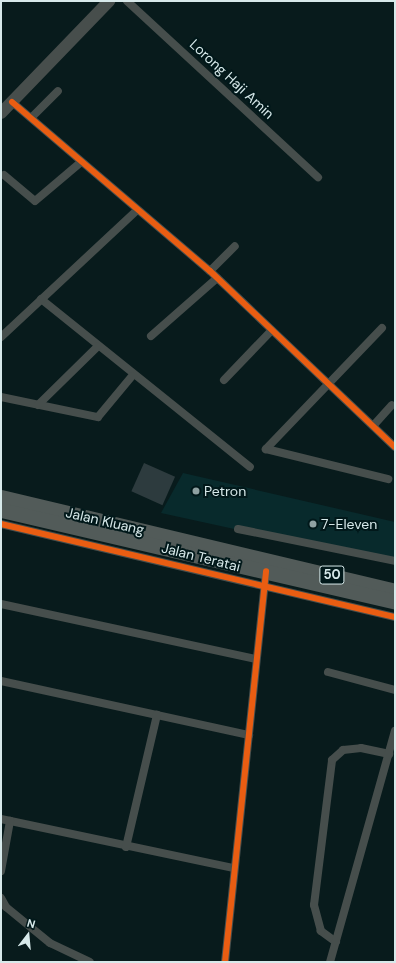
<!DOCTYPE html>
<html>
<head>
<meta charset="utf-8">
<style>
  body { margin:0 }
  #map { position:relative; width:396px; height:963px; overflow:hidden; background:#081b1c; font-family:"DM Sans",sans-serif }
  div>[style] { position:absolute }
  .built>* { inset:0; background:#082a2c }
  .building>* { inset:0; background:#2d3b3e; transform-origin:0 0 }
  .street>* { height:8px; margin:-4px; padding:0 4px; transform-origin:4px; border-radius:4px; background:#464e4c }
  .secondary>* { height:12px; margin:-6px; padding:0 6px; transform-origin:6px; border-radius:6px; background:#474e4c }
  .highway>* { height:15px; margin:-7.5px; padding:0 7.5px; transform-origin:7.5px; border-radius:7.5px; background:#525b59 }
  .cycleway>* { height:6px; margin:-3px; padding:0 3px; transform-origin:3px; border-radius:3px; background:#e95d12 }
  .dots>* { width:11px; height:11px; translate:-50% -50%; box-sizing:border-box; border:2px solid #01181a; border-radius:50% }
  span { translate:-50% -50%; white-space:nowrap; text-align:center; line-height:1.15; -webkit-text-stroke:4px #01181a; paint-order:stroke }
  .shield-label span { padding:1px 3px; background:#01181a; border:1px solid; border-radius:3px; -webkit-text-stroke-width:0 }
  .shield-label { font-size:13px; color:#d7e9ea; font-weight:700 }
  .street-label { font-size:14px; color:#d7e9ea }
  .poi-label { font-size:14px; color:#d7e9ea }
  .left { translate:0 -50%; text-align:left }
  .frame { position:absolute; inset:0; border:2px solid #d7e9ea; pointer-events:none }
  .north { position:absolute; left:8px; top:915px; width:40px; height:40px; -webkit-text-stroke:3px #01181a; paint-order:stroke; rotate:16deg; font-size:11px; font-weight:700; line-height:16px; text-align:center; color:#d7e9ea }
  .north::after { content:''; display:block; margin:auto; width:14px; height:18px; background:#d7e9ea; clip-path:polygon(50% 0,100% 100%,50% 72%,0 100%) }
</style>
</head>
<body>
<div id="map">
  <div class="built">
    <i style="clip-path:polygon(183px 473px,395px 522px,395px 564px,161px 513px)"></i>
  </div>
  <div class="building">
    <i style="left:144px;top:463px;width:34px;height:31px;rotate:24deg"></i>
  </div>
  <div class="street">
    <i style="left:127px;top:1px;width:260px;rotate:42.7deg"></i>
    <i style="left:12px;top:102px;width:260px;rotate:40.5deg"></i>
    <i style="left:210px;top:271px;width:255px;rotate:43.6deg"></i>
    <i style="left:31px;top:118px;width:38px;rotate:-45deg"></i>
    <i style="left:4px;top:175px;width:40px;rotate:40deg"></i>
    <i style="left:35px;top:201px;width:59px;rotate:-40.2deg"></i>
    <i style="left:210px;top:271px;width:35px;rotate:-45deg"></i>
    <i style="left:41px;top:299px;width:268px;rotate:38.8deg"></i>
    <i style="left:382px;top:328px;width:168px;rotate:133.8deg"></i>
    <i style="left:266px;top:449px;width:126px;rotate:13.8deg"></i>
    <i style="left:151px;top:336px;width:88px;rotate:-41.3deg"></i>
    <i style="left:1px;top:337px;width:186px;rotate:-43deg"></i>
    <i style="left:224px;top:380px;width:69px;rotate:-46.2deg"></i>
    <i style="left:1px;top:397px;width:99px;rotate:11.7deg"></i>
    <i style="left:98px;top:417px;width:53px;rotate:-50.3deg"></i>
    <i style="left:38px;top:405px;width:83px;rotate:-44.5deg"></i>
    <i style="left:373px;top:426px;width:28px;rotate:-48deg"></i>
    <i style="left:1px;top:524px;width:405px;rotate:13.3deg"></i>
    <i style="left:238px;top:529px;width:160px;rotate:11.5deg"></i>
    <i style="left:1px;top:604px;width:260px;rotate:12.2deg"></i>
    <i style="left:328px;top:672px;width:69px;rotate:15deg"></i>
    <i style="left:1px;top:681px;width:254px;rotate:12.3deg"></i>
    <i style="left:1px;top:819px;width:238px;rotate:11.9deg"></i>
    <i style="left:126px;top:847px;width:136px;rotate:-76.8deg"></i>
    <i style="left:1px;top:871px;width:51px;rotate:-79.8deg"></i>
    <i style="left:1px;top:898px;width:10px;rotate:61deg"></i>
    <i style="left:6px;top:907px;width:57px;rotate:39.3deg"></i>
    <i style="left:50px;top:943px;width:44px;rotate:25.4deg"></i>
    <i style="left:336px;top:942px;width:19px;rotate:-144deg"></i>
    <i style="left:321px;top:931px;width:27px;rotate:-105deg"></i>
    <i style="left:314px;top:905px;width:146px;rotate:-82.9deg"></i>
    <i style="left:332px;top:760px;width:15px;rotate:-42deg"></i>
    <i style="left:343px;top:750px;width:18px;rotate:-6deg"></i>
    <i style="left:361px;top:748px;width:29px;rotate:12deg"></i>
    <i style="left:225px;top:962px;width:384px;rotate:-84deg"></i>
    <i style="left:330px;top:962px;width:240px;rotate:-74.3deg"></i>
  </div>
  <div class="secondary">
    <i style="left:1px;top:113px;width:156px;rotate:-46deg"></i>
  </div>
  <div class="highway">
    <i style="left:1px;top:497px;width:405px;rotate:13.4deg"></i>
    <i style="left:1px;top:510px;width:405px;rotate:13.1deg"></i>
  </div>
  <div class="cycleway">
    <i style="left:12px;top:102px;width:260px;rotate:40.5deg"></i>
    <i style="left:210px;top:271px;width:255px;rotate:43.6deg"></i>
    <i style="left:1px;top:524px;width:405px;rotate:13.3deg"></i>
    <i style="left:225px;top:962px;width:393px;rotate:-84deg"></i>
  </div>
  <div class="dots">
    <i style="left:196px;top:491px;background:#8fa1a2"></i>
    <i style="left:313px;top:524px;background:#8fa1a2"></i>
  </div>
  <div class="shield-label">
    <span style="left:332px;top:575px">50</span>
  </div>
  <div class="street-label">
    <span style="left:232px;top:79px;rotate:43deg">Lorong Haji Amin</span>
    <span style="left:105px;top:521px;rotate:13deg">Jalan Kluang</span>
    <span style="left:201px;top:557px;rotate:14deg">Jalan Teratai</span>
  </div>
  <div class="poi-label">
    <span class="left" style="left:204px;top:491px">Petron</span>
    <span class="left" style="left:321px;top:524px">7-Eleven</span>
  </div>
  <div class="frame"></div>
  <div class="north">N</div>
</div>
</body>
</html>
